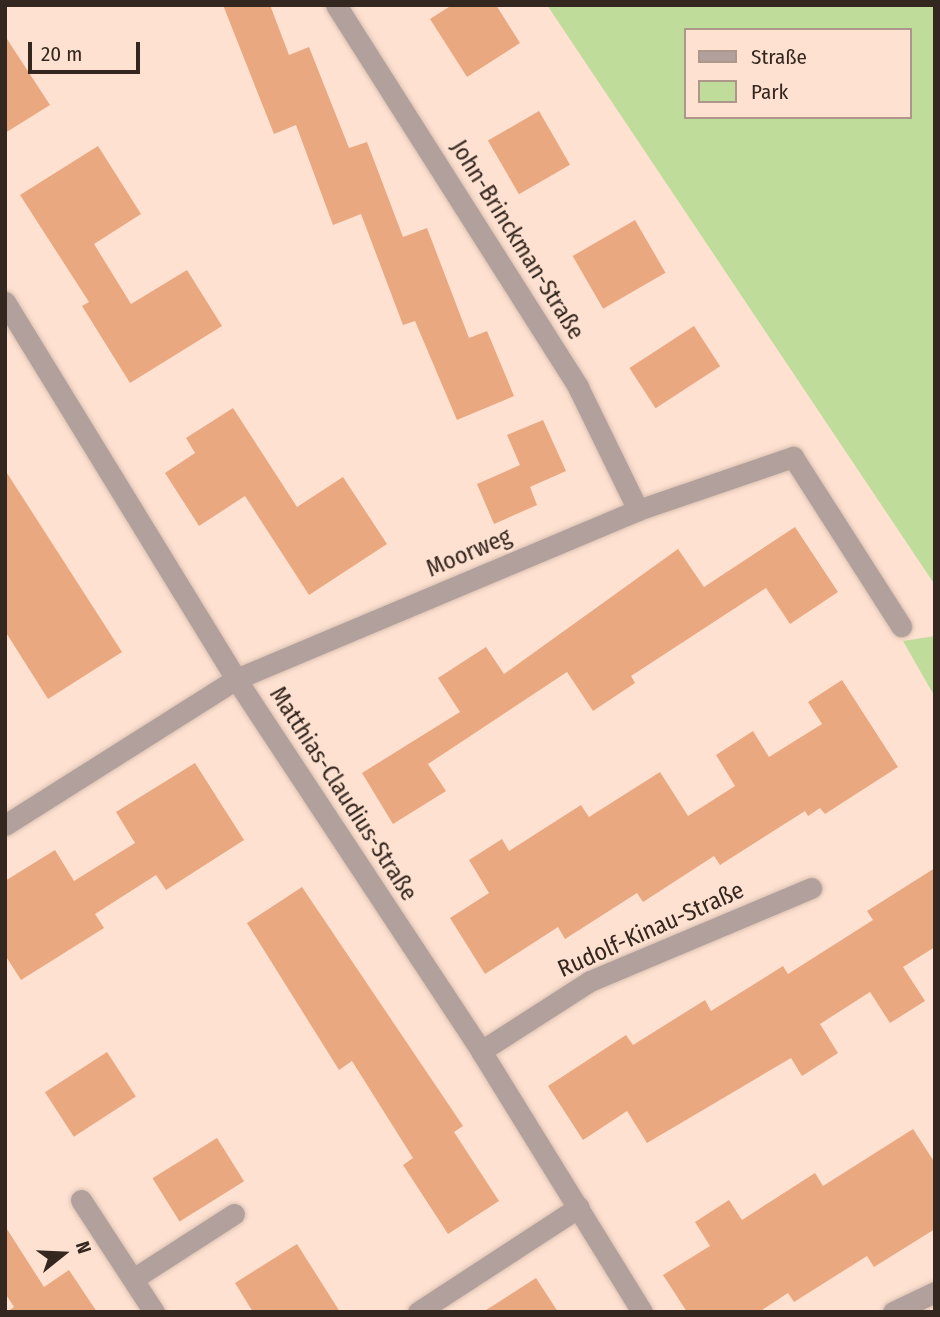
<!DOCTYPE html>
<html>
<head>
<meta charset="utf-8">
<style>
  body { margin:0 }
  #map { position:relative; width:940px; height:1317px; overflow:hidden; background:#fee1d1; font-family:"Fira Sans Condensed",sans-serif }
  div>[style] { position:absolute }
  .green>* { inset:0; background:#bfdc9a }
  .building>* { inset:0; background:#eaa880; transform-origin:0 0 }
  .roads { filter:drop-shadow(0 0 2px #dac0b1) drop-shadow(0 0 2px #dac0b1) }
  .lane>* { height:21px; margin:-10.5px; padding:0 10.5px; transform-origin:10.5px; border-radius:10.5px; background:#b1a09b }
  .street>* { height:21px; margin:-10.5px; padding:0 10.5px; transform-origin:10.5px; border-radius:10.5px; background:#b1a09b }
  span { translate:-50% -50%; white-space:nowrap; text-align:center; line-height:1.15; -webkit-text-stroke:5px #fee1d1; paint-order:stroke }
  .street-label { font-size:24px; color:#34271f }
  .frame { position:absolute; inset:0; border:7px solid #34271f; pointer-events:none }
  .legend { position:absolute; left:684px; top:28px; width:228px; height:91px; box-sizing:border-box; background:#fee1d1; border:2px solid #ad978a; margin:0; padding:9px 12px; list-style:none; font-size:21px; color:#34271f }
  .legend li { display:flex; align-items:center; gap:14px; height:35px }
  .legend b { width:35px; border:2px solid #ad978a }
  .north { position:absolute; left:28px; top:1219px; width:70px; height:70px; -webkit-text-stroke:5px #fee1d1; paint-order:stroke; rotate:72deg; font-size:19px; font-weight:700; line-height:28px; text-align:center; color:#34271f }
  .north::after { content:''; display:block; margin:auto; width:24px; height:32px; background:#34271f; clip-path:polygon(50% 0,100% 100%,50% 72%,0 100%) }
  .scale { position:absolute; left:28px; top:42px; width:112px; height:32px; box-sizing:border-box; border:4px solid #34271f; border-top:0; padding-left:9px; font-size:21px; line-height:24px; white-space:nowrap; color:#34271f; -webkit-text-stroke:5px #fee1d1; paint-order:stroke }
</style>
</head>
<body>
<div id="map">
  <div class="green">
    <i style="clip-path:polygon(evenodd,547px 5px,935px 5px,935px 585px,547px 5px,686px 30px,910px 30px,910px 117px,686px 117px,686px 30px)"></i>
    <i style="clip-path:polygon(935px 636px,935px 697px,903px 641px)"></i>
  </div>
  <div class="building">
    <i style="clip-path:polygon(223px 5px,270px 5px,289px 55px,309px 47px,349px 148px,367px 142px,403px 237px,427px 228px,469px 338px,487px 331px,514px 396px,457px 420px,415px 321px,403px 325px,361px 214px,333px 225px,296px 125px,274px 134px)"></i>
    <i style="clip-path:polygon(452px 5px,496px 5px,520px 43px,467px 77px,430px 19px)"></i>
    <i style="clip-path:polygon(5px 36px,50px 105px,5px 133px)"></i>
    <i style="left:539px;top:111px;width:62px;height:59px;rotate:60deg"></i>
    <i style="clip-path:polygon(98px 146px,141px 214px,94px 244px,131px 304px,187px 270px,222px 326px,130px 383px,82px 306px,89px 302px,20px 195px)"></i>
    <i style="left:635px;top:220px;width:61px;height:72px;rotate:60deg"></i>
    <i style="left:694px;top:326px;width:48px;height:77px;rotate:57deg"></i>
    <i style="clip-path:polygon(233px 408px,297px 507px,343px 477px,387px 544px,309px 595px,245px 496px,199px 526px,165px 473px,195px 453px,186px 438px)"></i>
    <i style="clip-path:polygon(543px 420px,566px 471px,530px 487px,537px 505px,494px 524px,477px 484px,520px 465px,507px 435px)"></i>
    <i style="clip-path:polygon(5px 470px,122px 652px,48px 699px,5px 631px)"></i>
    <i style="clip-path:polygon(795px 527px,838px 592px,790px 624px,766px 588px,631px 676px,635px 683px,593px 711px,567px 672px,428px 764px,446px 791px,393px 824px,362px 773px,460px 712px,438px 678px,486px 647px,504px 674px,678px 549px,704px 587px)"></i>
    <i style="clip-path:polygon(842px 680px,898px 767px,825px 814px,820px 808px,808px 816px,805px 811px,720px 865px,714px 856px,643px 902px,637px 893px,565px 939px,558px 927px,485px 974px,450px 918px,489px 893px,469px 860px,502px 839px,509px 851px,581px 805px,589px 817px,660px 772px,688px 816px,735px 786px,716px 755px,753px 731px,769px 757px,822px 724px,808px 702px)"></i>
    <i style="clip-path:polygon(195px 763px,244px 840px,166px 890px,156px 875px,95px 914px,104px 928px,21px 980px,5px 955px,5px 881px,55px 850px,74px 881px,135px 843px,116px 812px)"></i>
    <i style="clip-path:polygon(935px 868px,935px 947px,903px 967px,925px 1001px,890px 1023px,870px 992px,820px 1024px,838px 1053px,802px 1076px,791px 1058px,647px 1143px,627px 1111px,583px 1140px,548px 1086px,626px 1035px,633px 1045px,705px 1000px,711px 1011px,783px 966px,788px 974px,873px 920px,867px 911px)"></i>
    <i style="clip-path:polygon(302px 887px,463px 1126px,454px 1132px,499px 1201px,448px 1234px,403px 1165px,413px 1158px,352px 1061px,339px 1070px,247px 923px)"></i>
    <i style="left:107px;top:1052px;width:53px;height:74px;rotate:57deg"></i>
    <i style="clip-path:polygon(913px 1129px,935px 1163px,935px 1229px,874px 1267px,867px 1256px,794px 1302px,788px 1293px,759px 1312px,687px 1312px,663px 1275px,710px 1246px,695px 1222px,729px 1200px,742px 1220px,815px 1173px,823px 1186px)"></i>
    <i style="left:217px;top:1138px;width:51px;height:76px;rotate:58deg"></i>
    <i style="clip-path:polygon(5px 1226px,44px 1287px,69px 1270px,97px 1312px,7px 1312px,14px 1307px,5px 1293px)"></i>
    <i style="clip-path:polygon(297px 1244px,340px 1312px,253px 1312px,235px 1283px)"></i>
    <i style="clip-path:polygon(536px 1278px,558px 1312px,483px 1312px)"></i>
  </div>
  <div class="roads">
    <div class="lane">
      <i style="left:133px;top:1279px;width:120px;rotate:-32.8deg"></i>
    </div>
    <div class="street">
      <i style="left:336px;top:5px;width:452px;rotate:57.6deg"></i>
      <i style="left:578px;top:387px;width:137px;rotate:64deg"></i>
      <i style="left:5px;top:302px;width:442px;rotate:58.5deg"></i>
      <i style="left:236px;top:679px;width:445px;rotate:56.6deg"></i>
      <i style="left:481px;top:1051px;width:307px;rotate:58.3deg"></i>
      <i style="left:5px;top:825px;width:273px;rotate:-32.3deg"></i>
      <i style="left:236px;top:679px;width:436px;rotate:-22.8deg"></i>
      <i style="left:638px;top:510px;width:164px;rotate:-18.9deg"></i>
      <i style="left:793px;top:457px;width:201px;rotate:57.4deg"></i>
      <i style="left:481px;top:1051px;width:130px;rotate:-32.7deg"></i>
      <i style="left:590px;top:981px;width:240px;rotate:-22.8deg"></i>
      <i style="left:81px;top:1200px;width:134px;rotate:56.9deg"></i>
      <i style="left:418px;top:1312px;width:192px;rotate:-33.1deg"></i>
      <i style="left:893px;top:1312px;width:47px;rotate:-25.5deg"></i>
    </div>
  </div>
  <div class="street-label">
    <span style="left:517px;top:240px;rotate:58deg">John-Brinckman-Straße</span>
    <span style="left:469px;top:553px;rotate:-23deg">Moorweg</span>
    <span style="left:343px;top:794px;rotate:57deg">Matthias-Claudius-Straße</span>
    <span style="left:651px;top:930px;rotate:-24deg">Rudolf-Kinau-Straße</span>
  </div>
  <div class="frame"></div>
  <ul class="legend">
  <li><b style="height:9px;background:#b1a09b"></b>Straße</li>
  <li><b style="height:19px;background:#bfdc9a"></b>Park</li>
  </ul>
  <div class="north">N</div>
  <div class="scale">20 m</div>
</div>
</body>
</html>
